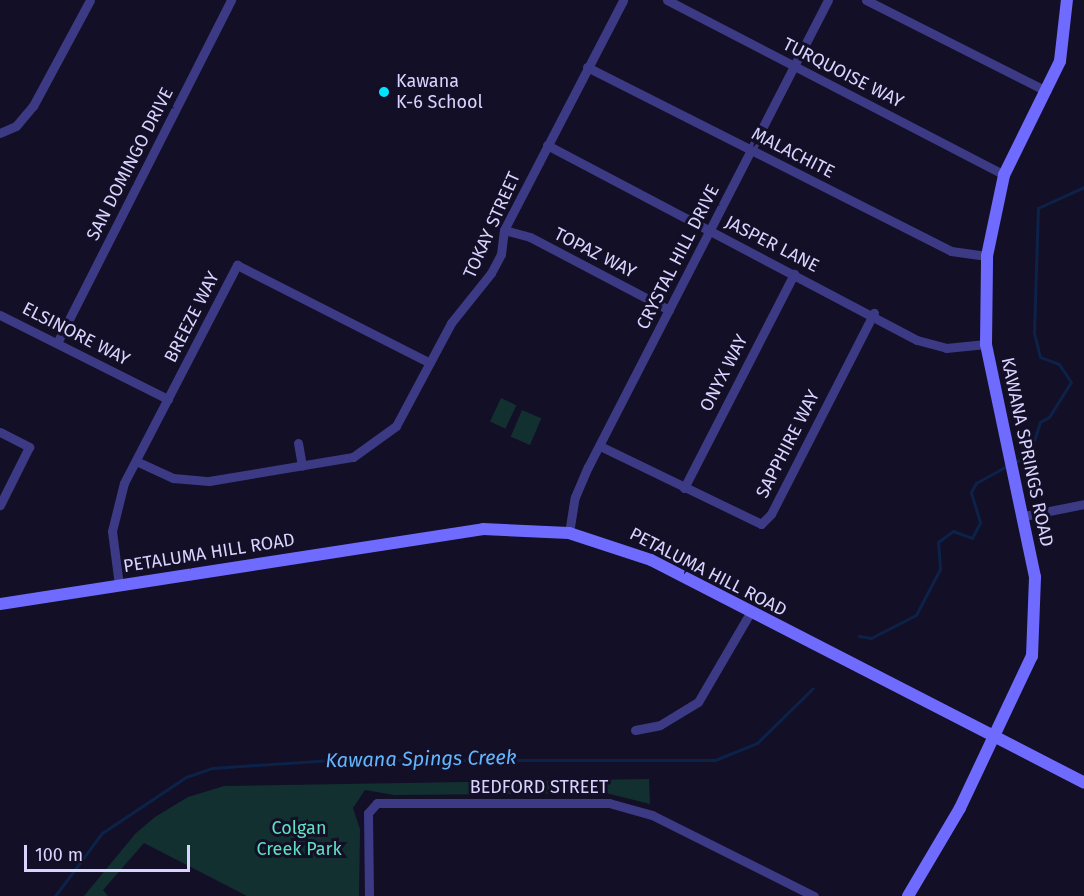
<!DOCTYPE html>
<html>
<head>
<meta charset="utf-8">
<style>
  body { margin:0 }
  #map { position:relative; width:1084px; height:896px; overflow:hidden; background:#130f26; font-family:"Fira Sans",sans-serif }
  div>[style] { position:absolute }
  .green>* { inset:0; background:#12302f; transform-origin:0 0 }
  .stream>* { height:3px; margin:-1.5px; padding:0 1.5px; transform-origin:1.5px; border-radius:1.5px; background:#0c2248 }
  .street>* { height:9px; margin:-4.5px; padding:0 4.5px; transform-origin:4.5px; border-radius:4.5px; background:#3d3a85 }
  .secondary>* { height:12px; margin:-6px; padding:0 6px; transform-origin:6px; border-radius:6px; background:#6f6bff }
  .dots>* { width:16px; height:16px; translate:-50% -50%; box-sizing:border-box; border:3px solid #130f26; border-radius:50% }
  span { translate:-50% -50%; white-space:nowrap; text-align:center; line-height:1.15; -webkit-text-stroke:6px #130f26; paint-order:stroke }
  .street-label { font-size:18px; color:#d9d4ff }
  .poi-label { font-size:18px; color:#d9d4ff }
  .left { translate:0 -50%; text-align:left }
  .park-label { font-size:18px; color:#5fe0c0 }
  .water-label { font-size:20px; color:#62b6ff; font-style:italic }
  .scale { position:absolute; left:24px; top:845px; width:166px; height:27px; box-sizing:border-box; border:3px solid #d9d4ff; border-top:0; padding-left:8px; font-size:18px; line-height:21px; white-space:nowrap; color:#d9d4ff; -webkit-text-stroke:4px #130f26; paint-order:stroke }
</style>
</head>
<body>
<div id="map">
  <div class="green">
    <i style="left:501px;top:398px;width:17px;height:26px;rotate:25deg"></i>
    <i style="left:522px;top:410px;width:21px;height:29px;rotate:23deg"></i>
    <i style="clip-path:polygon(649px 779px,650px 804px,606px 793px,394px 795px,365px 790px,353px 808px,360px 829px,359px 896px,247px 896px,144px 843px,103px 890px,108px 896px,84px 896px,136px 833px,155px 817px,188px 797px,224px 786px)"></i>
  </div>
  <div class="stream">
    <i style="left:1013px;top:463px;width:17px;rotate:-24deg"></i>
    <i style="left:1029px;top:456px;width:36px;rotate:-72deg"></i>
    <i style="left:1040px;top:422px;width:10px;rotate:-29deg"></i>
    <i style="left:1049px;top:417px;width:41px;rotate:-57.8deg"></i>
    <i style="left:1071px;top:382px;width:22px;rotate:-124deg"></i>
    <i style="left:1059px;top:364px;width:20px;rotate:-160deg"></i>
    <i style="left:1040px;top:357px;width:25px;rotate:-104deg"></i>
    <i style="left:1034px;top:333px;width:125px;rotate:-88.2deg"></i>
    <i style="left:1038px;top:208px;width:51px;rotate:-24.5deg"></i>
    <i style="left:859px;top:636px;width:12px;rotate:9deg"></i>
    <i style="left:871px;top:638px;width:51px;rotate:-27.1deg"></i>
    <i style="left:916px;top:615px;width:52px;rotate:-62.4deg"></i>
    <i style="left:940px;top:569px;width:27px;rotate:-94deg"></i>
    <i style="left:938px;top:542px;width:19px;rotate:-36deg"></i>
    <i style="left:953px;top:531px;width:20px;rotate:20deg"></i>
    <i style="left:972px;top:538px;width:18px;rotate:-63deg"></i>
    <i style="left:980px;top:522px;width:31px;rotate:-107deg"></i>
    <i style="left:971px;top:492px;width:10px;rotate:-61deg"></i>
    <i style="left:976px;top:483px;width:35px;rotate:-29deg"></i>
    <i style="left:55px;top:896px;width:79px;rotate:-53.3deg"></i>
    <i style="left:102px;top:833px;width:101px;rotate:-33.7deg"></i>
    <i style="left:186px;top:777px;width:28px;rotate:-19deg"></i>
    <i style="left:212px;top:768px;width:120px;rotate:-3.8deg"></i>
    <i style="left:332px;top:760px;width:383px"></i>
    <i style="left:715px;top:760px;width:45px;rotate:-22deg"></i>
    <i style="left:757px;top:743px;width:78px;rotate:-44.5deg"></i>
  </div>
  <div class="street">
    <i style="left:667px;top:0;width:380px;rotate:27.4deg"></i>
    <i style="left:866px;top:0;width:202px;rotate:26.8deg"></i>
    <i style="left:587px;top:67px;width:408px;rotate:26.8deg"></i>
    <i style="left:951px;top:251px;width:36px;rotate:8deg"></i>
    <i style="left:0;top:133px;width:17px;rotate:-24deg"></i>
    <i style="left:16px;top:126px;width:26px;rotate:-50deg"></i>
    <i style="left:33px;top:106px;width:120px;rotate:-61.7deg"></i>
    <i style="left:547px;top:145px;width:418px;rotate:27.8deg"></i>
    <i style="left:917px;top:340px;width:30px;rotate:15deg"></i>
    <i style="left:946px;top:348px;width:40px;rotate:-5.7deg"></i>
    <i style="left:504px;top:230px;width:27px;rotate:15deg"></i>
    <i style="left:530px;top:237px;width:157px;rotate:27.7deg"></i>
    <i style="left:0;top:315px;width:188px;rotate:26.6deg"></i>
    <i style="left:57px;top:343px;width:385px;rotate:-63.1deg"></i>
    <i style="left:0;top:432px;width:33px;rotate:27deg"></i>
    <i style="left:29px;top:447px;width:65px;rotate:116.6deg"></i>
    <i style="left:298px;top:443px;width:23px;rotate:80deg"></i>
    <i style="left:600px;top:446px;width:179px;rotate:25.8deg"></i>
    <i style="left:761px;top:524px;width:14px;rotate:-45deg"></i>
    <i style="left:771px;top:514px;width:226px;rotate:-62.9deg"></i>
    <i style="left:136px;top:461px;width:41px;rotate:24.7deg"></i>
    <i style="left:173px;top:478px;width:36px;rotate:5deg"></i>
    <i style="left:209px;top:481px;width:146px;rotate:-9.5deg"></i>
    <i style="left:353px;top:457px;width:53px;rotate:-35.8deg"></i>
    <i style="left:396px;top:426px;width:117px;rotate:-61.9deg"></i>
    <i style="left:451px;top:323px;width:64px;rotate:-51.3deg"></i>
    <i style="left:491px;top:273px;width:21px;rotate:-62deg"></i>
    <i style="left:501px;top:254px;width:24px;rotate:-83deg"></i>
    <i style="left:504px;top:230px;width:259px;rotate:-62.6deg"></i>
    <i style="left:684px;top:488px;width:241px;rotate:-62.8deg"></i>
    <i style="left:1024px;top:516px;width:61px;rotate:-11.3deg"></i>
    <i style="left:569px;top:533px;width:36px;rotate:-81deg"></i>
    <i style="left:575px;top:497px;width:33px;rotate:-67deg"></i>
    <i style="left:588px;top:467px;width:525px;rotate:-62.8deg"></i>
    <i style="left:119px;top:585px;width:54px;rotate:-97.4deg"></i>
    <i style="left:112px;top:531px;width:49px;rotate:-76deg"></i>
    <i style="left:124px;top:483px;width:246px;rotate:-62.6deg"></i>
    <i style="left:237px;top:265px;width:216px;rotate:26.9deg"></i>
    <i style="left:635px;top:730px;width:25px;rotate:-11deg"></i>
    <i style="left:660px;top:725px;width:44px;rotate:-31.2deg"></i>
    <i style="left:698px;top:702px;width:103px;rotate:-59.7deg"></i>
    <i style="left:369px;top:896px;width:83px;rotate:-90.7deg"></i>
    <i style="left:368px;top:813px;width:13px;rotate:-48deg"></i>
    <i style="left:377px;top:803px;width:232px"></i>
    <i style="left:609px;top:803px;width:45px;rotate:15.6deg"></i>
    <i style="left:652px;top:815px;width:181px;rotate:26.6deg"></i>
  </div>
  <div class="secondary">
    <i style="left:0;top:604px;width:489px;rotate:-8.8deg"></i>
    <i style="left:483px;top:529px;width:86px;rotate:2.7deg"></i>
    <i style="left:569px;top:533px;width:86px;rotate:18.2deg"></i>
    <i style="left:651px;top:560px;width:487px;rotate:27.2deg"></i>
    <i style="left:908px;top:896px;width:102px;rotate:-59.4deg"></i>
    <i style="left:960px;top:808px;width:168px;rotate:-64.7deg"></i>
    <i style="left:1032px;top:656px;width:79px;rotate:-87.8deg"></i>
    <i style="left:1035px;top:577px;width:238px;rotate:-101.9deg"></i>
    <i style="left:986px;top:344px;width:88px;rotate:-89.3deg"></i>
    <i style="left:987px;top:256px;width:83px;rotate:-78.1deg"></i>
    <i style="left:1004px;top:175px;width:127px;rotate:-63.8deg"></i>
    <i style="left:1060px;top:61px;width:61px;rotate:-83.5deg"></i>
  </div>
  <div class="dots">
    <i style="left:384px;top:92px;background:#00e5ff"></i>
  </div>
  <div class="street-label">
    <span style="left:843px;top:73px;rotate:27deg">TURQUOISE WAY</span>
    <span style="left:793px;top:153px;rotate:27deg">MALACHITE</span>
    <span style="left:130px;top:164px;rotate:-63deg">SAN DOMINGO DRIVE</span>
    <span style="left:492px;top:225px;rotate:-66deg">TOKAY STREET</span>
    <span style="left:772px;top:244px;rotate:27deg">JASPER LANE</span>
    <span style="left:595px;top:253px;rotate:27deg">TOPAZ WAY</span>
    <span style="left:678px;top:257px;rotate:-63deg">CRYSTAL HILL DRIVE</span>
    <span style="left:192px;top:317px;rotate:-63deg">BREEZE WAY</span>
    <span style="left:76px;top:334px;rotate:27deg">ELSINORE WAY</span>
    <span style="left:724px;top:373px;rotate:-63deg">ONYX WAY</span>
    <span style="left:788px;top:444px;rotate:-63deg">SAPPHIRE WAY</span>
    <span style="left:1027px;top:452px;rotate:78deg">KAWANA SPRINGS ROAD</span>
    <span style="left:209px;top:553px;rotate:-9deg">PETALUMA HILL ROAD</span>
    <span style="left:708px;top:572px;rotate:27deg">PETALUMA HILL ROAD</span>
    <span style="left:539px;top:787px">BEDFORD STREET</span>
  </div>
  <div class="poi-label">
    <span class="left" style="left:396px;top:92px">Kawana<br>K-6 School</span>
  </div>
  <div class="park-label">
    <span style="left:299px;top:839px">Colgan<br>Creek Park</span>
  </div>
  <div class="water-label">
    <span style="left:421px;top:759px;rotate:-1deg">Kawana Spings Creek</span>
  </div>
  <div class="scale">100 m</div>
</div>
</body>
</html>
